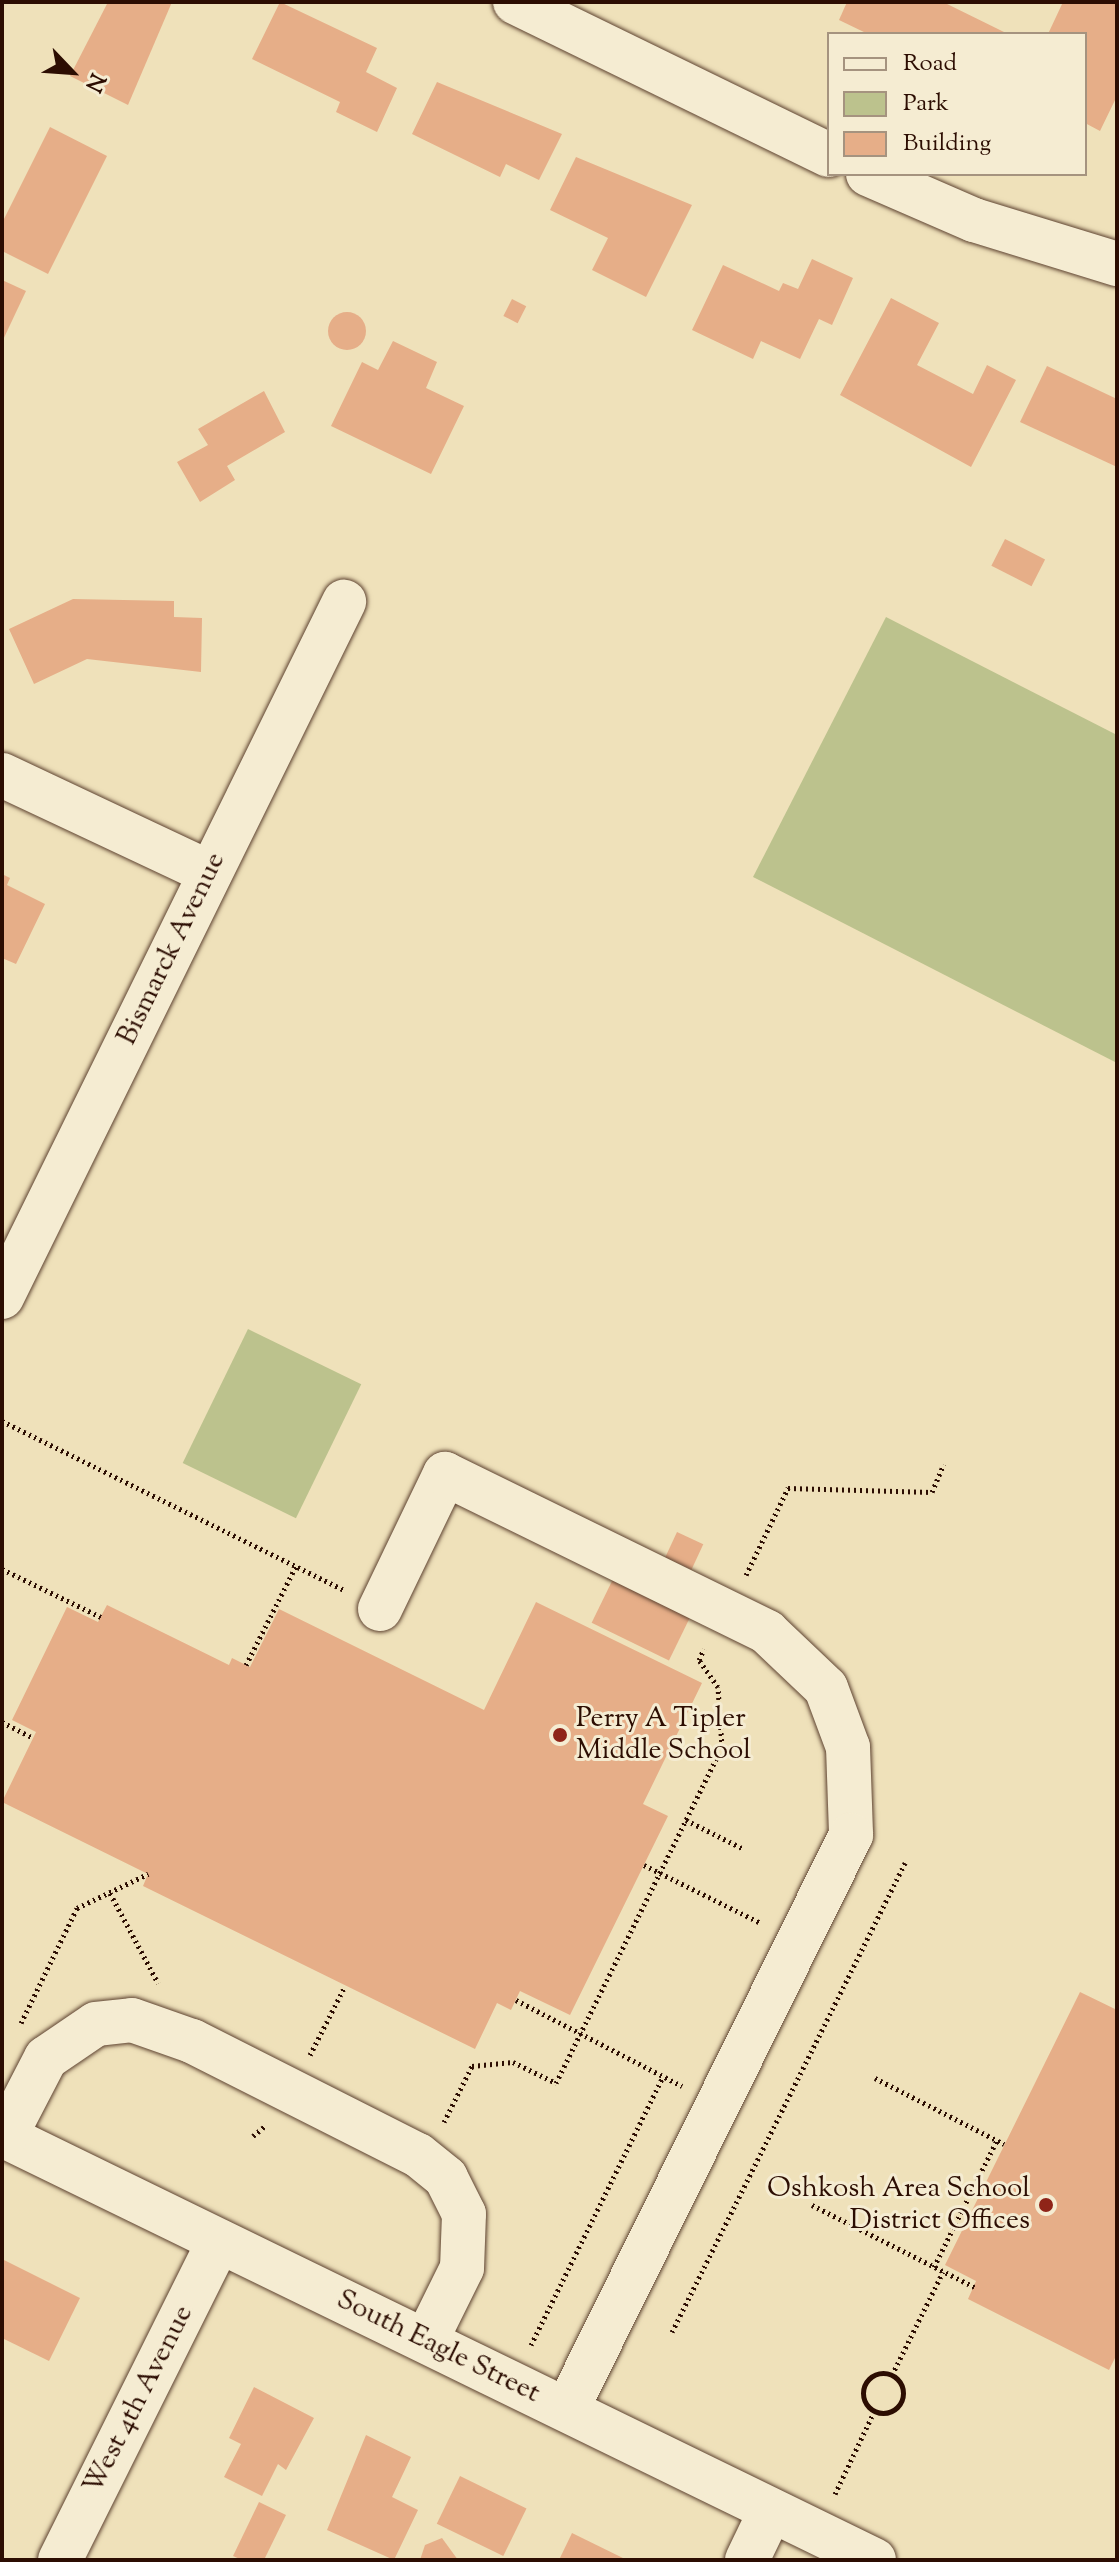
<!DOCTYPE html>
<html>
<head>
<meta charset="utf-8">
<style>
  body { margin:0 }
  #map { position:relative; width:1119px; height:2562px; overflow:hidden; background:#efe1ba; font-family:"Sorts Mill Goudy",serif }
  div>[style] { position:absolute }
  .green>* { inset:0; background:#bcc28d; transform-origin:0 0 }
  .building>* { inset:0; background:#e6ae88; transform-origin:0 0 }
  .round { border-radius:50% }
  .path>* { height:5px; margin-top:-2.5px; transform-origin:0; background:repeating-linear-gradient(90deg,#2c0d02 0 2px,transparent 0 6px) }
  .path>.ring { margin:-2.5px; padding:0; box-sizing:content-box; background:none; border:5px solid #2c0d02; border-radius:50% }
  .roads { filter:drop-shadow(0 0 2px #5d4230) drop-shadow(0 0 2px #5d4230) }
  .minor>* { height:44px; margin:-22px; padding:0 22px; transform-origin:22px; border-radius:22px; background:#f5ecd2 }
  .dots>* { width:22px; height:22px; translate:-50% -50%; box-sizing:border-box; border:4px solid #f5ecd2; border-radius:50% }
  span { translate:-50% -50%; white-space:nowrap; text-align:center; line-height:1.15; -webkit-text-stroke:6px #f5ecd2; paint-order:stroke }
  .street-label { font-size:28px; color:#2c0d02 }
  .poi-label { font-size:28px; color:#2c0d02 }
  .left { translate:0 -50%; text-align:left }
  .right { translate:-100% -50%; text-align:right }
  .frame { position:absolute; inset:0; border:4px solid #2c0d02; pointer-events:none }
  .legend { position:absolute; left:827px; top:32px; width:260px; height:144px; box-sizing:border-box; background:#f5ecd2; border:2px solid #a5937f; margin:0; padding:10px 14px; list-style:none; font-size:24px; color:#2c0d02 }
  .legend li { display:flex; align-items:center; gap:16px; height:40px }
  .legend b { width:40px; border:2px solid #a5937f }
  .north { position:absolute; left:32px; top:32px; width:80px; height:80px; -webkit-text-stroke:6px #f5ecd2; paint-order:stroke; rotate:115deg; font-size:22px; font-weight:700; line-height:32px; text-align:center; color:#2c0d02 }
  .north::after { content:''; display:block; margin:auto; width:28px; height:36px; background:#2c0d02; clip-path:polygon(50% 0,100% 100%,50% 72%,0 100%) }
</style>
</head>
<body>
<div id="map">
  <div class="green">
    <i style="clip-path:polygon(886px 617px,1117px 735px,1117px 1063px,753px 877px)"></i>
    <i style="left:248px;top:1329px;width:126px;height:149px;rotate:26deg"></i>
  </div>
  <div class="building">
    <i style="clip-path:polygon(108px 2px,172px 2px,128px 105px,70px 76px)"></i>
    <i style="clip-path:polygon(280px 2px,377px 48px,366px 72px,397px 88px,377px 132px,336px 112px,340px 102px,252px 59px)"></i>
    <i style="clip-path:polygon(847px 2px,943px 2px,1004px 32px,868px 34px,839px 20px)"></i>
    <i style="clip-path:polygon(1063px 2px,1117px 2px,1117px 96px,1100px 131px,1085px 123px,1085px 34px,1048px 34px)"></i>
    <i style="clip-path:polygon(437px 82px,562px 134px,539px 180px,506px 164px,500px 177px,412px 134px)"></i>
    <i style="clip-path:polygon(50px 127px,107px 156px,48px 274px,2px 251px,2px 223px)"></i>
    <i style="clip-path:polygon(576px 157px,692px 205px,646px 297px,592px 270px,608px 238px,550px 210px)"></i>
    <i style="clip-path:polygon(812px 259px,853px 278px,832px 325px,819px 319px,800px 359px,761px 341px,753px 359px,692px 330px,723px 265px,779px 291px,783px 283px,798px 289px)"></i>
    <i style="clip-path:polygon(2px 280px,26px 291px,2px 342px)"></i>
    <i style="clip-path:polygon(891px 298px,939px 323px,917px 365px,973px 394px,987px 365px,1016px 380px,971px 467px,840px 395px)"></i>
    <i style="left:512px;top:299px;width:16px;height:19px;rotate:27deg"></i>
    <i class="round" style="left:328px;top:312px;width:38px;height:38px"></i>
    <i style="clip-path:polygon(393px 341px,437px 362px,426px 388px,464px 406px,431px 474px,331px 426px,362px 362px,378px 370px)"></i>
    <i style="clip-path:polygon(1047px 366px,1117px 399px,1117px 467px,1020px 422px)"></i>
    <i style="clip-path:polygon(264px 391px,285px 432px,227px 466px,235px 480px,200px 502px,177px 462px,208px 445px,198px 429px)"></i>
    <i style="left:1005px;top:539px;width:45px;height:30px;rotate:27deg"></i>
    <i style="clip-path:polygon(73px 599px,174px 601px,174px 617px,202px 618px,201px 672px,87px 659px,34px 684px,9px 629px)"></i>
    <i style="clip-path:polygon(2px 874px,10px 878px,7px 885px,45px 904px,16px 964px,2px 958px)"></i>
    <i style="left:677px;top:1532px;width:29px;height:28px;rotate:25deg"></i>
    <i style="left:614px;top:1577px;width:86px;height:51px;rotate:26deg"></i>
    <i style="clip-path:polygon(536px 1602px,702px 1683px,643px 1804px,668px 1816px,570px 2015px,520px 1991px,511px 2010px,497px 2003px,475px 2049px,143px 1886px,148px 1874px,2px 1802px,36px 1732px,12px 1720px,67px 1607px,98px 1622px,107px 1605px,229px 1665px,232px 1658px,250px 1667px,279px 1609px,484px 1710px)"></i>
    <i style="clip-path:polygon(1080px 1992px,1117px 2010px,1117px 2354px,1109px 2370px,968px 2299px,976px 2281px,945px 2265px)"></i>
    <i style="clip-path:polygon(2px 2259px,80px 2298px,49px 2361px,2px 2338px)"></i>
    <i style="clip-path:polygon(254px 2387px,314px 2418px,286px 2470px,278px 2464px,262px 2496px,224px 2477px,241px 2444px,229px 2438px)"></i>
    <i style="clip-path:polygon(366px 2435px,411px 2457px,392px 2497px,418px 2510px,394px 2560px,327px 2530px)"></i>
    <i style="left:460px;top:2476px;width:74px;height:53px;rotate:26deg"></i>
    <i style="clip-path:polygon(259px 2502px,286px 2515px,264px 2560px,242px 2560px,233px 2556px)"></i>
    <i style="clip-path:polygon(572px 2533px,627px 2560px,559px 2560px)"></i>
    <i style="clip-path:polygon(442px 2538px,458px 2560px,420px 2560px,425px 2545px)"></i>
  </div>
  <div class="path">
    <i style="left:2px;top:1421px;width:381px;rotate:26.3deg"></i>
    <i style="left:2px;top:1569px;width:110px;rotate:25.9deg"></i>
    <i style="left:746px;top:1575px;width:97px;rotate:-64.2deg"></i>
    <i style="left:788px;top:1488px;width:144px;rotate:1.6deg"></i>
    <i style="left:932px;top:1492px;width:30px;rotate:-67deg"></i>
    <i style="left:246px;top:1665px;width:111px;rotate:-63.2deg"></i>
    <i style="left:2px;top:1722px;width:35px;rotate:27deg"></i>
    <i style="left:686px;top:1820px;width:63px;rotate:26.6deg"></i>
    <i style="left:644px;top:1865px;width:131px;rotate:26.4deg"></i>
    <i style="left:110px;top:1893px;width:102px;rotate:61.9deg"></i>
    <i style="left:516px;top:2000px;width:187px;rotate:27.4deg"></i>
    <i style="left:21px;top:2023px;width:128px;rotate:-64deg"></i>
    <i style="left:77px;top:1908px;width:79px;rotate:-25.6deg"></i>
    <i style="left:310px;top:2055px;width:77px;rotate:-63.1deg"></i>
    <i style="left:875px;top:2078px;width:145px;rotate:27.1deg"></i>
    <i style="left:444px;top:2122px;width:63px;rotate:-63.4deg"></i>
    <i style="left:472px;top:2066px;width:41px;rotate:-5.6deg"></i>
    <i style="left:513px;top:2062px;width:48px;rotate:26deg"></i>
    <i style="left:556px;top:2083px;width:375px;rotate:-63.7deg"></i>
    <i style="left:722px;top:1747px;width:60px;rotate:-93.8deg"></i>
    <i style="left:718px;top:1687px;width:33px;rotate:-125deg"></i>
    <i style="left:699px;top:1660px;width:12px;rotate:-66deg"></i>
    <i style="left:253px;top:2136px;width:16px;rotate:-40deg"></i>
    <i style="left:812px;top:2205px;width:182px;rotate:26.8deg"></i>
    <i style="left:934px;top:2267px;width:142px;rotate:-63.6deg"></i>
    <i style="left:672px;top:2332px;width:524px;rotate:-63.58deg"></i>
    <i style="left:531px;top:2345px;width:299px;rotate:-63.8deg"></i>
    <i class="ring" style="left:863px;top:2373px;width:35px;height:35px"></i>
    <i style="left:892px;top:2375px;width:115px;rotate:-63.7deg"></i>
    <i style="left:835px;top:2494px;width:91px;rotate:-64.6deg"></i>
  </div>
  <div class="roads">
    <div class="minor">
      <i style="left:515px;top:2px;width:349px;rotate:26deg"></i>
      <i style="left:868px;top:174px;width:116px;rotate:23.5deg"></i>
      <i style="left:974px;top:220px;width:150px;rotate:17.1deg"></i>
      <i style="left:2px;top:775px;width:230px;rotate:25.2deg"></i>
      <i style="left:2px;top:1297px;width:775px;rotate:-63.8deg"></i>
      <i style="left:380px;top:1609px;width:150px;rotate:-64.3deg"></i>
      <i style="left:445px;top:1474px;width:359px;rotate:26.1deg"></i>
      <i style="left:767px;top:1632px;width:81px;rotate:43.5deg"></i>
      <i style="left:826px;top:1688px;width:63px;rotate:69.6deg"></i>
      <i style="left:848px;top:1747px;width:88px;rotate:88deg"></i>
      <i style="left:851px;top:1835px;width:640px;rotate:116.32deg"></i>
      <i style="left:2px;top:2135px;width:970px;rotate:25.98deg"></i>
      <i style="left:5px;top:2137px;width:89px;rotate:-62.6deg"></i>
      <i style="left:46px;top:2058px;width:60px;rotate:-34.2deg"></i>
      <i style="left:96px;top:2024px;width:36px;rotate:-6deg"></i>
      <i style="left:132px;top:2020px;width:64px;rotate:19.3deg"></i>
      <i style="left:192px;top:2041px;width:253px;rotate:26.8deg"></i>
      <i style="left:418px;top:2155px;width:36px;rotate:39deg"></i>
      <i style="left:446px;top:2178px;width:40px;rotate:63.4deg"></i>
      <i style="left:464px;top:2214px;width:54px;rotate:92.1deg"></i>
      <i style="left:462px;top:2268px;width:81px;rotate:116.3deg"></i>
      <i style="left:60px;top:2560px;width:356px;rotate:-63.5deg"></i>
      <i style="left:747px;top:2560px;width:55px;rotate:-64.4deg"></i>
    </div>
  </div>
  <div class="dots">
    <i style="left:560px;top:1735px;background:#8f2418"></i>
    <i style="left:1046px;top:2205px;background:#8f2418"></i>
  </div>
  <div class="street-label">
    <span style="left:172px;top:949px;rotate:-64deg">Bismarck Avenue</span>
    <span style="left:438px;top:2347px;rotate:26deg">South Eagle Street</span>
    <span style="left:139px;top:2400px;rotate:-63deg">West 4th Avenue</span>
  </div>
  <div class="poi-label">
    <span class="left" style="left:576px;top:1735px">Perry A Tipler<br>Middle School</span>
    <span class="right" style="left:1030px;top:2205px">Oshkosh Area School<br>District Offices</span>
  </div>
  <div class="frame"></div>
  <ul class="legend">
  <li><b style="height:10px;background:#f5ecd2"></b>Road</li>
  <li><b style="height:22px;background:#bcc28d"></b>Park</li>
  <li><b style="height:22px;background:#e6ae88"></b>Building</li>
  </ul>
  <div class="north">N</div>
</div>
</body>
</html>
